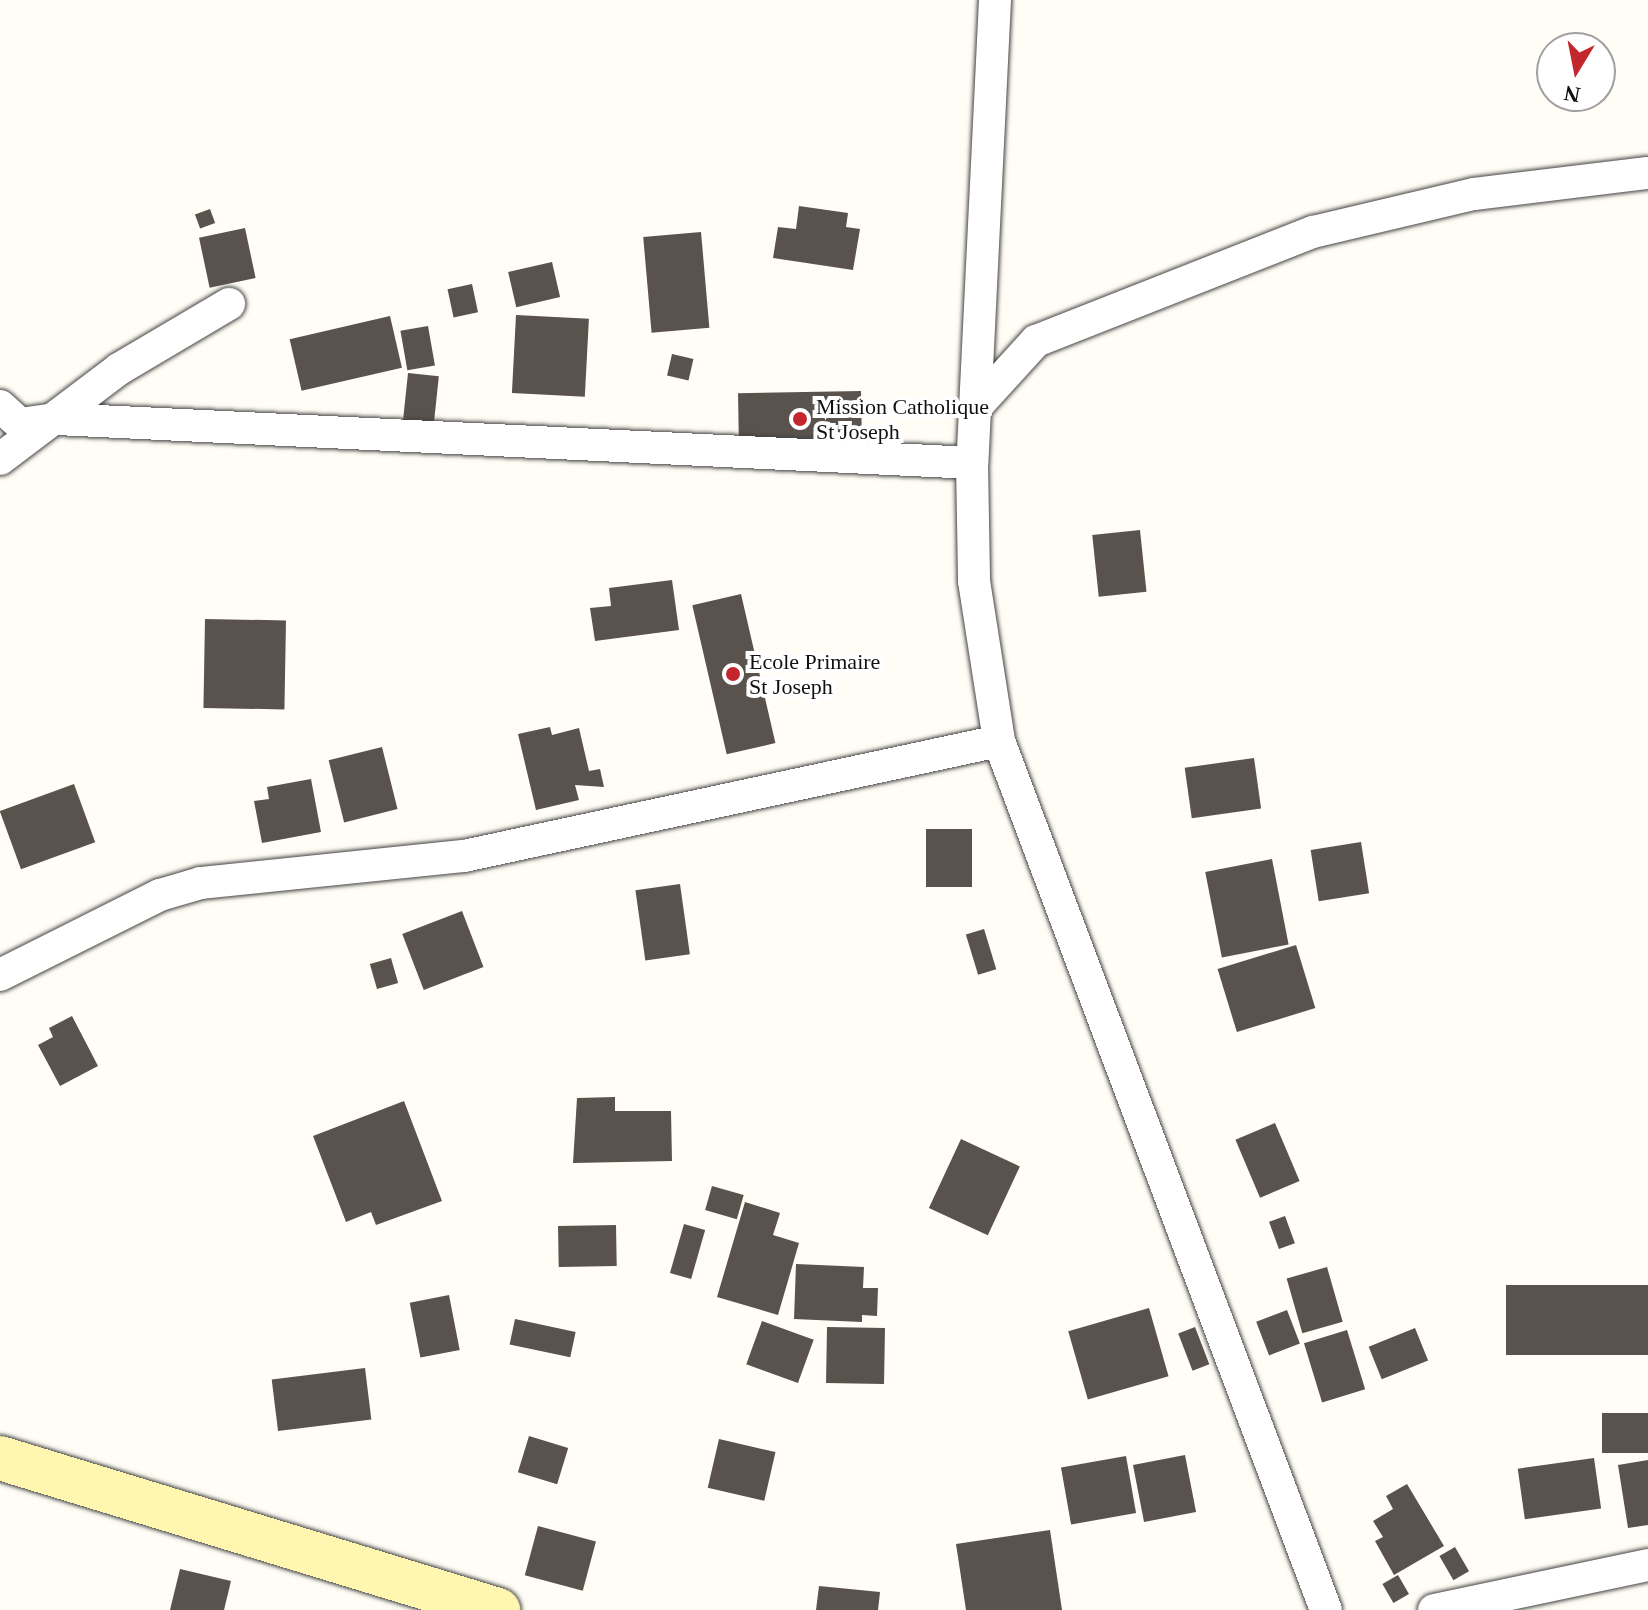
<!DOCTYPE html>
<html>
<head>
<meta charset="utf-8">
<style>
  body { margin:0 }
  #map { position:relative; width:1648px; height:1610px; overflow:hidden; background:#fffdf5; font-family:"Times New Roman",serif }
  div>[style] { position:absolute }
  .building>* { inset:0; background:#5a524d; transform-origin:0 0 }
  .roads { filter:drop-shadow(0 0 2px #444) drop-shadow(0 0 2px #444) }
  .minor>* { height:32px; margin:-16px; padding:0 16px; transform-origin:16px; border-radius:16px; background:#fff }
  .secondary>* { height:44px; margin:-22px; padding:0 22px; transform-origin:22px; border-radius:22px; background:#fff6b0 }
  .dots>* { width:22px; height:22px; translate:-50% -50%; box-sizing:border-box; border:4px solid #fff; border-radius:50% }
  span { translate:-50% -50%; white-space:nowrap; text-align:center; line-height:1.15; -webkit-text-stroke:8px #fff; paint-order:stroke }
  .poi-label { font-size:22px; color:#111 }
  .left { translate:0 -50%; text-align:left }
  .north { position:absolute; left:1536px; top:32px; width:80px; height:80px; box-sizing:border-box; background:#fff; border:2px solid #a0a0a0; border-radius:50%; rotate:190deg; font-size:22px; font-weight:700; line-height:32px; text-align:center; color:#111 }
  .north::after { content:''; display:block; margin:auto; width:28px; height:36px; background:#c4262e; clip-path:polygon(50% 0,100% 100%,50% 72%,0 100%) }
</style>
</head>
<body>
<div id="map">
  <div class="building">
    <i style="clip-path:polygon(799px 206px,848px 213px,846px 227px,860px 229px,853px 270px,773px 258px,778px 227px,796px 229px)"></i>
    <i style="left:210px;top:209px;width:15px;height:16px;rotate:70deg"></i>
    <i style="left:245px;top:228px;width:51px;height:47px;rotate:78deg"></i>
    <i style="left:701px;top:232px;width:96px;height:58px;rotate:85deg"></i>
    <i style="left:552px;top:262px;width:36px;height:45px;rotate:77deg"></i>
    <i style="left:472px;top:284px;width:29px;height:25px;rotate:78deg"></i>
    <i style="left:516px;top:315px;width:73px;height:78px;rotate:3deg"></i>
    <i style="left:390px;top:316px;width:53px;height:103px;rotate:77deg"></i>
    <i style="left:428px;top:326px;width:40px;height:28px;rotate:80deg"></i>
    <i style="left:672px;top:354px;width:22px;height:22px;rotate:13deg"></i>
    <i style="left:408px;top:373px;width:31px;height:53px;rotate:6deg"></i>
    <i style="left:861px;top:391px;width:55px;height:123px;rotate:89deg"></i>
    <i style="left:1140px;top:530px;width:62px;height:48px;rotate:84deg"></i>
    <i style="clip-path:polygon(672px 580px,679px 630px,595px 641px,590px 608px,611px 606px,609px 588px)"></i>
    <i style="left:741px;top:594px;width:153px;height:50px;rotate:77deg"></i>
    <i style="left:205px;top:619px;width:81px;height:89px;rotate:1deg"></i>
    <i style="clip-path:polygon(550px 727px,552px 735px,579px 728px,589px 771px,600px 769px,604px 787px,575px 785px,579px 800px,536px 810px,518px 734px)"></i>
    <i style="left:382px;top:747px;width:64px;height:55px;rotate:76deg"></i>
    <i style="left:1254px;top:758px;width:51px;height:70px;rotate:82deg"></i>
    <i style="clip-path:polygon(311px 779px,321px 832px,262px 843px,254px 801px,269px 799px,267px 787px)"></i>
    <i style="left:74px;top:784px;width:62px;height:79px;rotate:70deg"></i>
    <i style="left:926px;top:829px;width:46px;height:58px"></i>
    <i style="left:1361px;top:842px;width:52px;height:51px;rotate:81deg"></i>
    <i style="left:1272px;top:859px;width:87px;height:68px;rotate:79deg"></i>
    <i style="left:680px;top:884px;width:71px;height:45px;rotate:82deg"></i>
    <i style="left:462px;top:911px;width:60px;height:64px;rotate:69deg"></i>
    <i style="left:984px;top:929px;width:42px;height:19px;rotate:73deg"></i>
    <i style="left:1296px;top:945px;width:66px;height:82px;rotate:73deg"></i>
    <i style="left:391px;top:958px;width:26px;height:22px;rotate:74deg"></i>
    <i style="clip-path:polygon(72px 1016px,98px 1066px,60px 1086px,38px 1045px,53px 1037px,49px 1028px)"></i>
    <i style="clip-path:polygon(615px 1097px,615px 1111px,671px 1111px,672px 1161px,573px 1163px,577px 1098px)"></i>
    <i style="clip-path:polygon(404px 1101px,442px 1201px,376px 1225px,371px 1212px,346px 1222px,313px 1136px)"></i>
    <i style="left:1275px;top:1123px;width:63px;height:43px;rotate:67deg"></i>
    <i style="left:961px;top:1139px;width:65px;height:76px;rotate:25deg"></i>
    <i style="left:712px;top:1186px;width:33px;height:25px;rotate:16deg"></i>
    <i style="clip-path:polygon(745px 1202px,780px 1213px,773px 1235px,799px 1243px,778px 1315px,717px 1297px)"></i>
    <i style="left:1285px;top:1216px;width:29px;height:17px;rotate:70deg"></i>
    <i style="left:684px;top:1224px;width:22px;height:51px;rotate:16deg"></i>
    <i style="left:616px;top:1225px;width:41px;height:58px;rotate:89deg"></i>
    <i style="clip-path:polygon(796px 1264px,864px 1267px,863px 1288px,878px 1288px,877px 1316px,862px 1315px,862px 1322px,794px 1319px)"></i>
    <i style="left:1327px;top:1267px;width:57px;height:42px;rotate:74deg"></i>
    <i style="left:1648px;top:1285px;width:70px;height:142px;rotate:90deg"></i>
    <i style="left:449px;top:1295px;width:56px;height:40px;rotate:79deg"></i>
    <i style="left:1149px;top:1308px;width:71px;height:84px;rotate:74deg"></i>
    <i style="left:1287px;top:1310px;width:36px;height:33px;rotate:69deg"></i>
    <i style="left:515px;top:1319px;width:62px;height:26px;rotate:12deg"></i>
    <i style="left:762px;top:1321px;width:55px;height:46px;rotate:20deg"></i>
    <i style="left:827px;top:1327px;width:58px;height:56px;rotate:1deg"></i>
    <i style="left:1195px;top:1327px;width:40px;height:18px;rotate:69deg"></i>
    <i style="left:1415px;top:1328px;width:35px;height:50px;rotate:68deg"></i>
    <i style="left:1347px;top:1330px;width:62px;height:45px;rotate:73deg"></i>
    <i style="left:365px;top:1368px;width:52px;height:94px;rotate:83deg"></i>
    <i style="left:1602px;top:1413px;width:46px;height:40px"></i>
    <i style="left:529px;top:1436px;width:41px;height:38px;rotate:17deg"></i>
    <i style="left:719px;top:1439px;width:58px;height:50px;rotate:13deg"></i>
    <i style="left:1185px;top:1455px;width:58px;height:53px;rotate:79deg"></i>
    <i style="left:1126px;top:1456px;width:58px;height:66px;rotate:80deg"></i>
    <i style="left:1594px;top:1458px;width:51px;height:77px;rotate:82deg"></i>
    <i style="clip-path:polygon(1648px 1460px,1648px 1525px,1628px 1528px,1618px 1465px)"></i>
    <i style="clip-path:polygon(1407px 1484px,1444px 1546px,1394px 1575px,1375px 1541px,1383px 1537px,1373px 1521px,1393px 1509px,1386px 1496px)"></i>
    <i style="left:538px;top:1526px;width:60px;height:51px;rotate:15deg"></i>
    <i style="clip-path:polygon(1050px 1530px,1062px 1610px,966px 1610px,956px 1544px)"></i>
    <i style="left:1455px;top:1547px;width:28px;height:18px;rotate:60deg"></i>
    <i style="clip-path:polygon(180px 1569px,231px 1581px,224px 1610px,170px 1610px)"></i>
    <i style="left:1398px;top:1575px;width:22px;height:18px;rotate:60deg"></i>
    <i style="clip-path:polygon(819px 1586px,880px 1592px,878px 1610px,816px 1610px)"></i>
  </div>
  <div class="roads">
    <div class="minor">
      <i style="left:995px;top:0;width:464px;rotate:92.8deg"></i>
      <i style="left:972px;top:463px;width:118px;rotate:89deg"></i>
      <i style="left:974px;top:581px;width:162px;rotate:81.1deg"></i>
      <i style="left:999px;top:741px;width:928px;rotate:69.38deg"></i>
      <i style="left:0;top:406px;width:27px;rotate:42deg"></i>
      <i style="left:20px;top:424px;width:37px;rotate:-8deg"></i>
      <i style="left:57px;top:419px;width:916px;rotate:2.75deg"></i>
      <i style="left:975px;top:408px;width:91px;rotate:-47.7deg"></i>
      <i style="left:1036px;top:341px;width:298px;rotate:-21.5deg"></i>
      <i style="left:1313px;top:232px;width:165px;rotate:-13.3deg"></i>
      <i style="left:1474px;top:194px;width:175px;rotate:-6.9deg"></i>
      <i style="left:0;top:459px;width:149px;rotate:-37.1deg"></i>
      <i style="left:119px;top:369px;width:128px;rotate:-30.6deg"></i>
      <i style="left:0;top:975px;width:179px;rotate:-26.6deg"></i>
      <i style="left:160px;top:895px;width:43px;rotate:-16.3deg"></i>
      <i style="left:201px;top:883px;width:264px;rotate:-5.9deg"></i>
      <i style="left:464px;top:856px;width:547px;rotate:-12.13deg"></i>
      <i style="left:1434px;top:1610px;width:219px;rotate:-11.9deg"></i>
    </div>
    <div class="secondary">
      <i style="left:0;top:1458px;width:521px;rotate:16.97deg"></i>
    </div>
  </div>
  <div class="dots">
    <i style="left:800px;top:419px;background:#c4262e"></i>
    <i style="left:733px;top:674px;background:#c4262e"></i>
  </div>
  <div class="poi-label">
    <span class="left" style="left:816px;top:419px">Mission Catholique<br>St Joseph</span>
    <span class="left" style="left:749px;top:674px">Ecole Primaire<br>St Joseph</span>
  </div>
  <div class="north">N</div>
</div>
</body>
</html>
